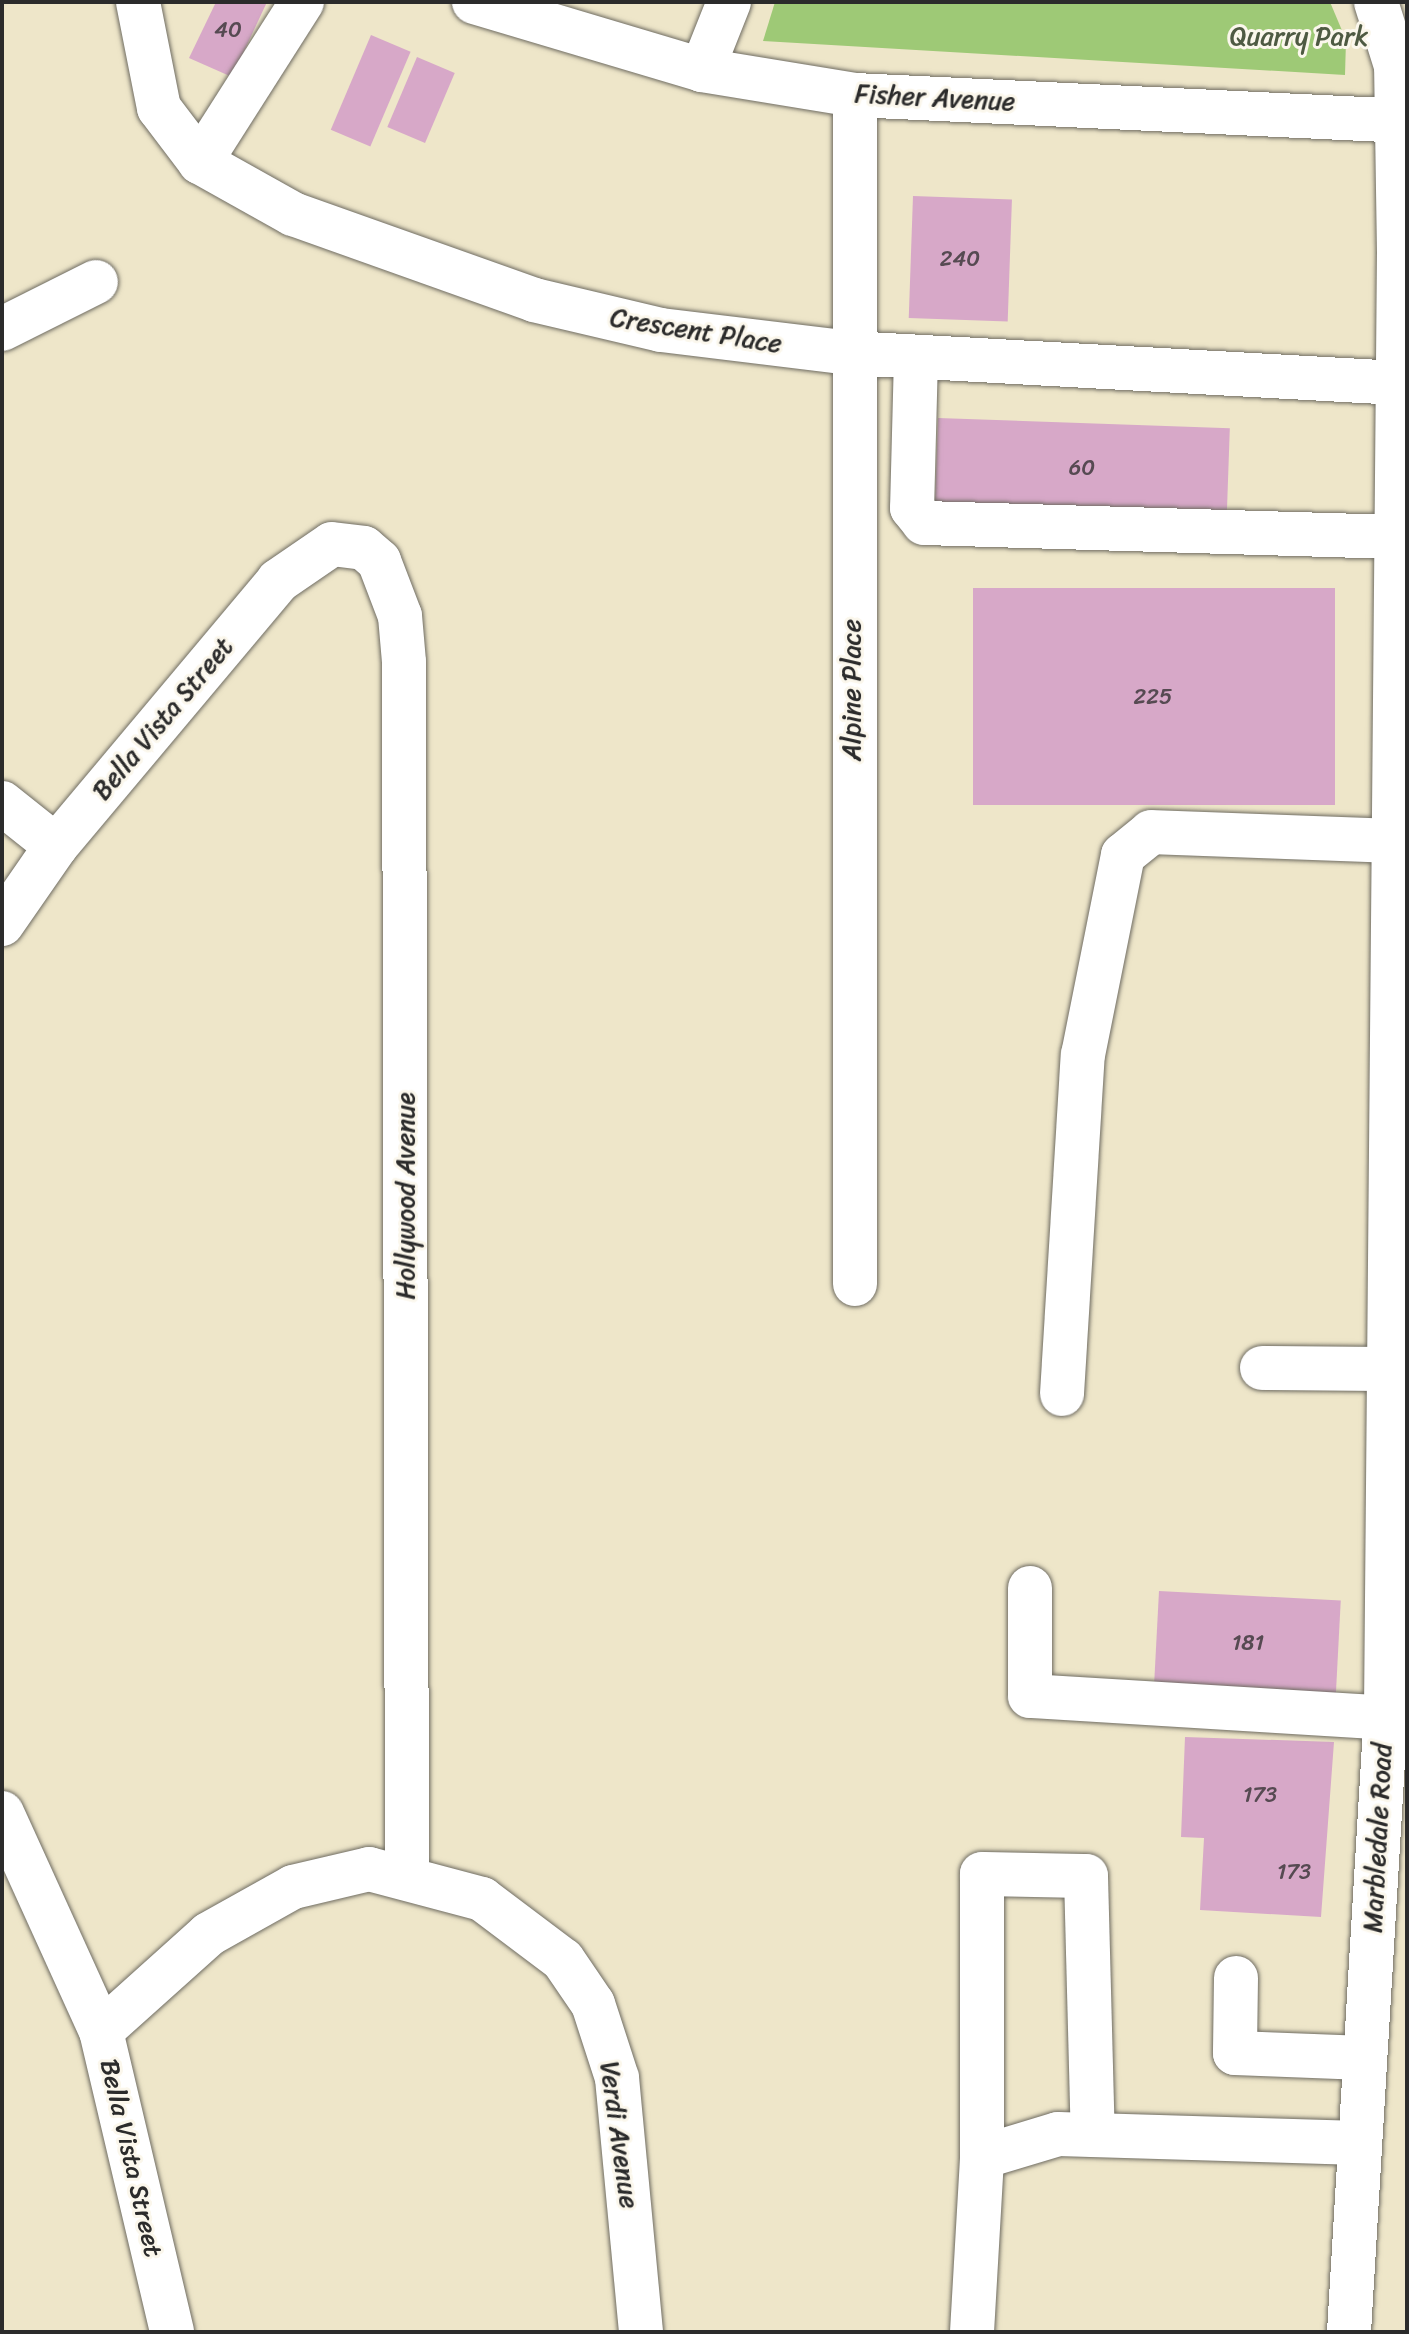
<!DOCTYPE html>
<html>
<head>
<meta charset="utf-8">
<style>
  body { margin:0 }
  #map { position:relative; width:1409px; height:2334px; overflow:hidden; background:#eee6c9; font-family:Sriracha,sans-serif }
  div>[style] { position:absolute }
  .green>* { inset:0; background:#9ec976 }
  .building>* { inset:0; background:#d7a8c8; transform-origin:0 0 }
  .roads { filter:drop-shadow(0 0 2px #6f6c62) drop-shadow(0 0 2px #6f6c62) }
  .minor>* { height:44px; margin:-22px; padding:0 22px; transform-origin:22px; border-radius:22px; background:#fff }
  span { translate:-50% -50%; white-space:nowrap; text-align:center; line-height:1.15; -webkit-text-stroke:6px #fbf7ec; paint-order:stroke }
  .number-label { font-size:22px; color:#564a52 }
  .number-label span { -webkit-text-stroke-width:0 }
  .park-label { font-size:26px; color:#4e5a42 }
  .street-label { font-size:26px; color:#2b2b2b }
  .frame { position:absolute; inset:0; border:4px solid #2b2b2b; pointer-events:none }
</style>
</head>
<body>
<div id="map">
  <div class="green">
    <i style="clip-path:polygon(775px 2px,1330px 2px,1346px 40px,1345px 75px,763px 41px)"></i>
  </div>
  <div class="building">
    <i style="clip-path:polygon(216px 2px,267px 2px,232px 77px,189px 58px)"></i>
    <i style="left:371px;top:35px;width:43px;height:103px;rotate:23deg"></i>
    <i style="left:417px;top:57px;width:41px;height:76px;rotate:23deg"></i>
    <i style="left:913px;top:196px;width:99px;height:122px;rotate:2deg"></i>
    <i style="left:938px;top:418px;width:292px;height:87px;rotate:2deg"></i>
    <i style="left:973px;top:588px;width:362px;height:217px"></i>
    <i style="left:1159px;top:1591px;width:182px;height:94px;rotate:3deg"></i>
    <i style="clip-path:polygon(1185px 1737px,1334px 1742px,1321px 1917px,1200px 1910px,1204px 1838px,1181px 1837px)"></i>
  </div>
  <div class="roads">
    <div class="minor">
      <i style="left:138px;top:2px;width:108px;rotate:78.8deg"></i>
      <i style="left:159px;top:108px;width:68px;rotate:52.8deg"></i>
      <i style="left:200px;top:162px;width:107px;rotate:29.2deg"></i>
      <i style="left:293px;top:214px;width:256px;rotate:19.6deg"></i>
      <i style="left:534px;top:300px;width:130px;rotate:13.3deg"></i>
      <i style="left:661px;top:330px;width:190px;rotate:6.9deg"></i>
      <i style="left:850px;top:353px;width:549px;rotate:3.13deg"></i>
      <i style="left:474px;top:2px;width:238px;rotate:16.6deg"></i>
      <i style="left:702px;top:70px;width:155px;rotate:9.3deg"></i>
      <i style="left:855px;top:95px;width:553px;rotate:2.7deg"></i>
      <i style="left:702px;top:70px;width:73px;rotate:-68.3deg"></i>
      <i style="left:200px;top:162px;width:190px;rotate:-57.5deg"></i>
      <i style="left:2px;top:329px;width:105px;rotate:-26.6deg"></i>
      <i style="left:916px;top:357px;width:151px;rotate:91.5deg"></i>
      <i style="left:912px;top:508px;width:19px;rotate:51deg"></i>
      <i style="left:924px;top:523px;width:473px;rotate:1.7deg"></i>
      <i style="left:2px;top:803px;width:69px;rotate:38.5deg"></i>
      <i style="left:2px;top:924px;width:95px;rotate:-55.3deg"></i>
      <i style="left:56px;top:846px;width:346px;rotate:-50deg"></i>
      <i style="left:278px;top:581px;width:65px;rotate:-34.4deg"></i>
      <i style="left:332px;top:544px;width:32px;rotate:7deg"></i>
      <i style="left:364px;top:548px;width:20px;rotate:41deg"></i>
      <i style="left:379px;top:561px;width:59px;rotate:69.1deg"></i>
      <i style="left:400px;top:616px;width:46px;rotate:85deg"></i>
      <i style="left:404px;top:662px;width:1212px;rotate:89.86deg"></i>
      <i style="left:855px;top:1284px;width:1189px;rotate:-90deg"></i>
      <i style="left:1262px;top:1368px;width:127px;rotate:0.5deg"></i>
      <i style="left:1062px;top:1394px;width:340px;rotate:-86.5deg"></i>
      <i style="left:1083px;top:1055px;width:204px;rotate:-78.7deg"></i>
      <i style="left:1123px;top:855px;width:36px;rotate:-39deg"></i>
      <i style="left:1151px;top:832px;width:243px;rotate:2.1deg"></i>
      <i style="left:1030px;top:1588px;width:108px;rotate:90deg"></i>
      <i style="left:1030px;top:1696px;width:356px;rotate:3.5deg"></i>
      <i style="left:2px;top:1813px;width:239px;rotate:65.6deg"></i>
      <i style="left:101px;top:2031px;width:309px;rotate:76.7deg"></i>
      <i style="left:1236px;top:1978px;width:75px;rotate:90.8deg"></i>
      <i style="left:1235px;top:2053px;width:130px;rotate:2.2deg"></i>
      <i style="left:101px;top:2031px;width:145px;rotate:-41.9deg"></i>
      <i style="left:209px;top:1934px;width:96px;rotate:-29.2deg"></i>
      <i style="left:293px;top:1887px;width:78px;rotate:-13.3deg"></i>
      <i style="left:369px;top:1869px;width:117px;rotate:14.9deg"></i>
      <i style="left:482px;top:1899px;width:101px;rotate:37deg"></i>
      <i style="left:563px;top:1960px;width:53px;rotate:55.7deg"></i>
      <i style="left:593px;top:2004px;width:78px;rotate:72deg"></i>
      <i style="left:617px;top:2078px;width:255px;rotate:84.6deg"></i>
      <i style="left:982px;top:2157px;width:283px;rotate:-90deg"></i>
      <i style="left:982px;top:1874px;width:104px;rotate:1.1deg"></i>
      <i style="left:1086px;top:1876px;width:259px;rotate:88.5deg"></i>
      <i style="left:972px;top:2332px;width:175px;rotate:-86.7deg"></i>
      <i style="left:982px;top:2157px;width:79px;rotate:-16.8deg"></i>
      <i style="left:1058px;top:2134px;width:302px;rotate:1.7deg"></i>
      <i style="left:1349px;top:2332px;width:622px;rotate:-86.59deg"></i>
      <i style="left:1386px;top:1711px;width:1458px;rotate:-89.49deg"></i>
      <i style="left:1399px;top:253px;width:187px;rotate:-90.9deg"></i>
      <i style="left:1396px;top:66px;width:67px;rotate:-107.4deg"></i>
    </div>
  </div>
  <div class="number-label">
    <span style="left:228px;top:30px">40</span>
    <span style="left:960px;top:259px">240</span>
    <span style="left:1082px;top:468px">60</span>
    <span style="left:1153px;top:697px">225</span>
    <span style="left:1248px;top:1643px">181</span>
    <span style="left:1260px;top:1795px">173</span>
    <span style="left:1294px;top:1872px">173</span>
  </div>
  <div class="park-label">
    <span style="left:1299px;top:37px">Quarry Park</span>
  </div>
  <div class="street-label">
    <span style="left:935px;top:98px;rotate:3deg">Fisher Avenue</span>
    <span style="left:696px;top:331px;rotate:9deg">Crescent Place</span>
    <span style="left:852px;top:690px;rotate:-90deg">Alpine Place</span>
    <span style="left:163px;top:719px;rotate:-50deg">Bella Vista Street</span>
    <span style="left:406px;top:1196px;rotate:-90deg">Hollywood Avenue</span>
    <span style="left:1378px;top:1838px;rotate:-87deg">Marbledale Road</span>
    <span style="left:619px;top:2135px;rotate:82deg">Verdi Avenue</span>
    <span style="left:131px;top:2158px;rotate:77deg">Bella Vista Street</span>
  </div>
  <div class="frame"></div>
</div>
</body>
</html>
